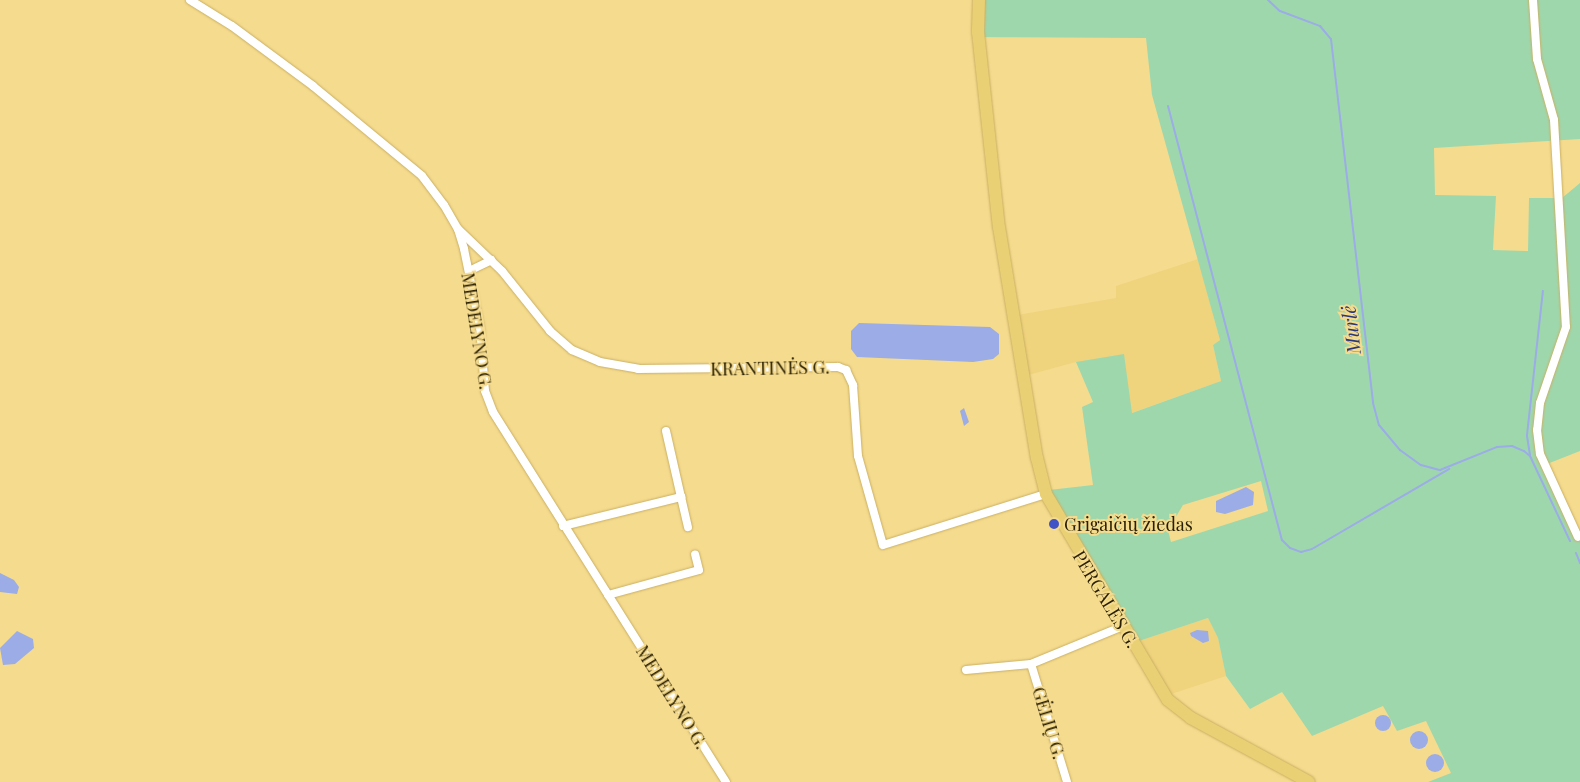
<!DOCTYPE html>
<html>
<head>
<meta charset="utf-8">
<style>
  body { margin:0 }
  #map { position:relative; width:1580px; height:782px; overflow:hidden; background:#f5db8e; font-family:"Playfair Display",serif }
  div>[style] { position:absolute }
  .built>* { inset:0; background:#f0d37d }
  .green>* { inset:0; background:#9fd7ac }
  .water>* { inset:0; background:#9bace7 }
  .round { border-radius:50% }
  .stream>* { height:2px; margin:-1px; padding:0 1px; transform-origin:1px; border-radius:1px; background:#9bace7 }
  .roads { filter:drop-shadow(0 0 1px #cab064) drop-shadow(0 0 1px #cab064) }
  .minor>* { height:8px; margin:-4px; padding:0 4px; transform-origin:4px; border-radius:4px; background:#fff }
  .primary>* { height:12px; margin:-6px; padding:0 6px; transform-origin:6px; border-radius:6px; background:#e9d074 }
  .dots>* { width:14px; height:14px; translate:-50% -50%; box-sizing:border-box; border:2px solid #f5db8e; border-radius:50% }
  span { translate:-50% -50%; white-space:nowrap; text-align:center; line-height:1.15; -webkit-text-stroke:4px #f5db8e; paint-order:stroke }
  .street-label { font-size:18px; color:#281e00 }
  .poi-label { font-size:18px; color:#281e00 }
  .left { translate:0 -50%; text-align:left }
  .water-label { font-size:19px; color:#2b377b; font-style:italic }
</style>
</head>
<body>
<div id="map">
  <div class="built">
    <i style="clip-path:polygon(1198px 259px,1220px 340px,1213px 345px,1221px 381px,1131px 413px,1076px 362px,1028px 375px,1017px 315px,1116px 298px,1116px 286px)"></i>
    <i style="clip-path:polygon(1208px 618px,1218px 638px,1226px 676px,1168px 695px,1136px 642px)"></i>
  </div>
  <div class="green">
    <i style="clip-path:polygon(evenodd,985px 0,1580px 0,1580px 139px,1434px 148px,1435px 195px,1496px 196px,1493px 250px,1528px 251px,1529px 198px,1562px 198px,1580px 183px,1580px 451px,1547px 464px,1580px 532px,1580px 782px,1428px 782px,1451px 773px,1426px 721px,1397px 731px,1383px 706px,1312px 736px,1282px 692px,1250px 709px,1226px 676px,1218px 638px,1208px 618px,1136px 642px,1049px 490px,1093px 485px,1082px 407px,1093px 402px,1076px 362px,1124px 354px,1132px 413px,1221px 381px,1213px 345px,1220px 340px,1152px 95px,1146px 38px,984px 37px,985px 0,1261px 481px,1268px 511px,1171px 542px,1168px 530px,1183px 505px,1261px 481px)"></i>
  </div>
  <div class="water">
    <i style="clip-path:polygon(859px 323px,990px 327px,999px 334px,999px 354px,993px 359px,973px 362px,857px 357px,851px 349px,851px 331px)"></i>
    <i style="clip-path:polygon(964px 408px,969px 422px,964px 426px,960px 411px)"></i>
    <i style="clip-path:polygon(1246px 487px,1254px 492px,1253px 505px,1225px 514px,1216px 512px,1216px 501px)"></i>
    <i style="clip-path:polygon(0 573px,14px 580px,19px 587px,17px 594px,0 592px)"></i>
    <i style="clip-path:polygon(1197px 630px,1208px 631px,1209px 641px,1203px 643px,1191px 636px,1190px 633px)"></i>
    <i style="clip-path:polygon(17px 631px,33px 639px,34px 648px,15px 664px,3px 665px,0 648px)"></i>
    <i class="round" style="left:1375px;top:715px;width:16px;height:16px"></i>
    <i class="round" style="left:1410px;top:731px;width:18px;height:18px"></i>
    <i class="round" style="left:1426px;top:754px;width:18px;height:18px"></i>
  </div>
  <div class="stream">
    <i style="left:1268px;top:0;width:16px;rotate:43deg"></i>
    <i style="left:1280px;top:11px;width:43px;rotate:20.6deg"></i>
    <i style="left:1320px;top:26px;width:17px;rotate:50deg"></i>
    <i style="left:1331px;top:39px;width:366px;rotate:83.4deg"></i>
    <i style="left:1373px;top:403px;width:23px;rotate:75deg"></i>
    <i style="left:1379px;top:425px;width:33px;rotate:50deg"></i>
    <i style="left:1400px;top:450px;width:26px;rotate:36deg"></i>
    <i style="left:1421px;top:465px;width:20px;rotate:15deg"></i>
    <i style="left:1440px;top:470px;width:61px;rotate:-22deg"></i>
    <i style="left:1497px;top:447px;width:15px;rotate:-4deg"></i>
    <i style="left:1512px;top:446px;width:13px;rotate:23deg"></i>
    <i style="left:1524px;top:451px;width:8px;rotate:40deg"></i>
    <i style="left:1530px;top:456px;width:94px;rotate:64.8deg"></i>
    <i style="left:1168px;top:106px;width:449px;rotate:75.3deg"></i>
    <i style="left:1282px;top:540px;width:11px;rotate:45deg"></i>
    <i style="left:1290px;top:548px;width:12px;rotate:20deg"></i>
    <i style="left:1301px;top:552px;width:11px;rotate:-15deg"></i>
    <i style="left:1312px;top:549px;width:159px;rotate:-30.3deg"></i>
    <i style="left:1530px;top:455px;width:20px;rotate:-99deg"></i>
    <i style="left:1527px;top:435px;width:145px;rotate:-83.7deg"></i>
    <i style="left:1576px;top:553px;width:11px;rotate:68deg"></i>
  </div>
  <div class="roads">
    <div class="minor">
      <i style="left:190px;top:0;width:49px;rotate:31.8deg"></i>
      <i style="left:232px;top:26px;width:101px;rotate:36.5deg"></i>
      <i style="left:313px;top:86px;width:141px;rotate:39.5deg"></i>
      <i style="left:422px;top:176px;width:36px;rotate:53deg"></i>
      <i style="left:444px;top:205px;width:28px;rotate:60deg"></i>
      <i style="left:458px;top:229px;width:21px;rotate:73deg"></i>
      <i style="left:464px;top:249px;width:80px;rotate:78.4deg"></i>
      <i style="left:480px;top:327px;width:64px;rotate:85.5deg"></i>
      <i style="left:485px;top:391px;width:22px;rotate:69deg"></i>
      <i style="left:493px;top:412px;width:437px;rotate:57.8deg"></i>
      <i style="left:1533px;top:0;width:59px;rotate:86.1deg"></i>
      <i style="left:1537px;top:59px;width:63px;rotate:74.4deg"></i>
      <i style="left:1554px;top:120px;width:207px;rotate:86.7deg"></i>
      <i style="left:1566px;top:327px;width:80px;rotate:108.9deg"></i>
      <i style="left:1540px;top:403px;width:27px;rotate:96deg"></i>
      <i style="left:1537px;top:430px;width:24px;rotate:83deg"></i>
      <i style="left:1540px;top:454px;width:91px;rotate:65.4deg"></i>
      <i style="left:458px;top:229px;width:61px;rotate:43.7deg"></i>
      <i style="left:502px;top:271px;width:77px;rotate:51.3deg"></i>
      <i style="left:550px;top:331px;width:29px;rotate:41deg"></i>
      <i style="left:572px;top:350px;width:30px;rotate:23deg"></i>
      <i style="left:600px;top:362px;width:39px;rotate:10deg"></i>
      <i style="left:638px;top:369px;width:200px;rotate:-0.6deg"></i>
      <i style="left:838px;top:367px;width:9px;rotate:21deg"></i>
      <i style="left:846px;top:370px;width:17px;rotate:65deg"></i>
      <i style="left:853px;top:385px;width:71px;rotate:86deg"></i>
      <i style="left:858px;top:456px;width:92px;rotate:74.3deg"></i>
      <i style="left:883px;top:545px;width:171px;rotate:-17.4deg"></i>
      <i style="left:469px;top:271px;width:25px;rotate:-26deg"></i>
      <i style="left:666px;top:431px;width:68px;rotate:77.2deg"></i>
      <i style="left:563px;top:526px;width:122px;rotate:-13.8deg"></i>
      <i style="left:681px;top:497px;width:31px;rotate:77deg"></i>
      <i style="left:608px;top:595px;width:94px;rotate:-15.4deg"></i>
      <i style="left:699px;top:570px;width:16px;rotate:-104deg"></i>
      <i style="left:1031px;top:664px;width:123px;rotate:73deg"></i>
      <i style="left:966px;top:670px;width:65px;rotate:-5.3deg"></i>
      <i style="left:1031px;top:664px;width:100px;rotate:-22.4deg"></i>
    </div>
    <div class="primary">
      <i style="left:979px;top:0;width:32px;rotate:92deg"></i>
      <i style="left:978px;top:32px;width:196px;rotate:83.9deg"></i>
      <i style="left:999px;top:227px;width:234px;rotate:80.7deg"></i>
      <i style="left:1037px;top:458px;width:37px;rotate:76deg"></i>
      <i style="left:1046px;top:494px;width:239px;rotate:59.4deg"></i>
      <i style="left:1168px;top:700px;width:29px;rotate:38deg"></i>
      <i style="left:1191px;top:718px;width:134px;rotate:28.5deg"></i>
    </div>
  </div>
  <div class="dots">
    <i style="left:1054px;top:524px;background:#4052c5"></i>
  </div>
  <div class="street-label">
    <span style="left:477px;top:331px;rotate:81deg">MEDELYNO G.</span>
    <span style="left:770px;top:368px;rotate:-1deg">KRANTINĖS G.</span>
    <span style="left:1106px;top:599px;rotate:59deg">PERGALĖS G.</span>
    <span style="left:672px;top:697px;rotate:58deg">MEDELYNO G.</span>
    <span style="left:1049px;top:723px;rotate:73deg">GĖLIŲ G.</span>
  </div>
  <div class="poi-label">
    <span class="left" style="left:1064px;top:524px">Grigaičių žiedas</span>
  </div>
  <div class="water-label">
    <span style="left:1351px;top:330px;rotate:-97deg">Murlė</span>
  </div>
</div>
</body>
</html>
